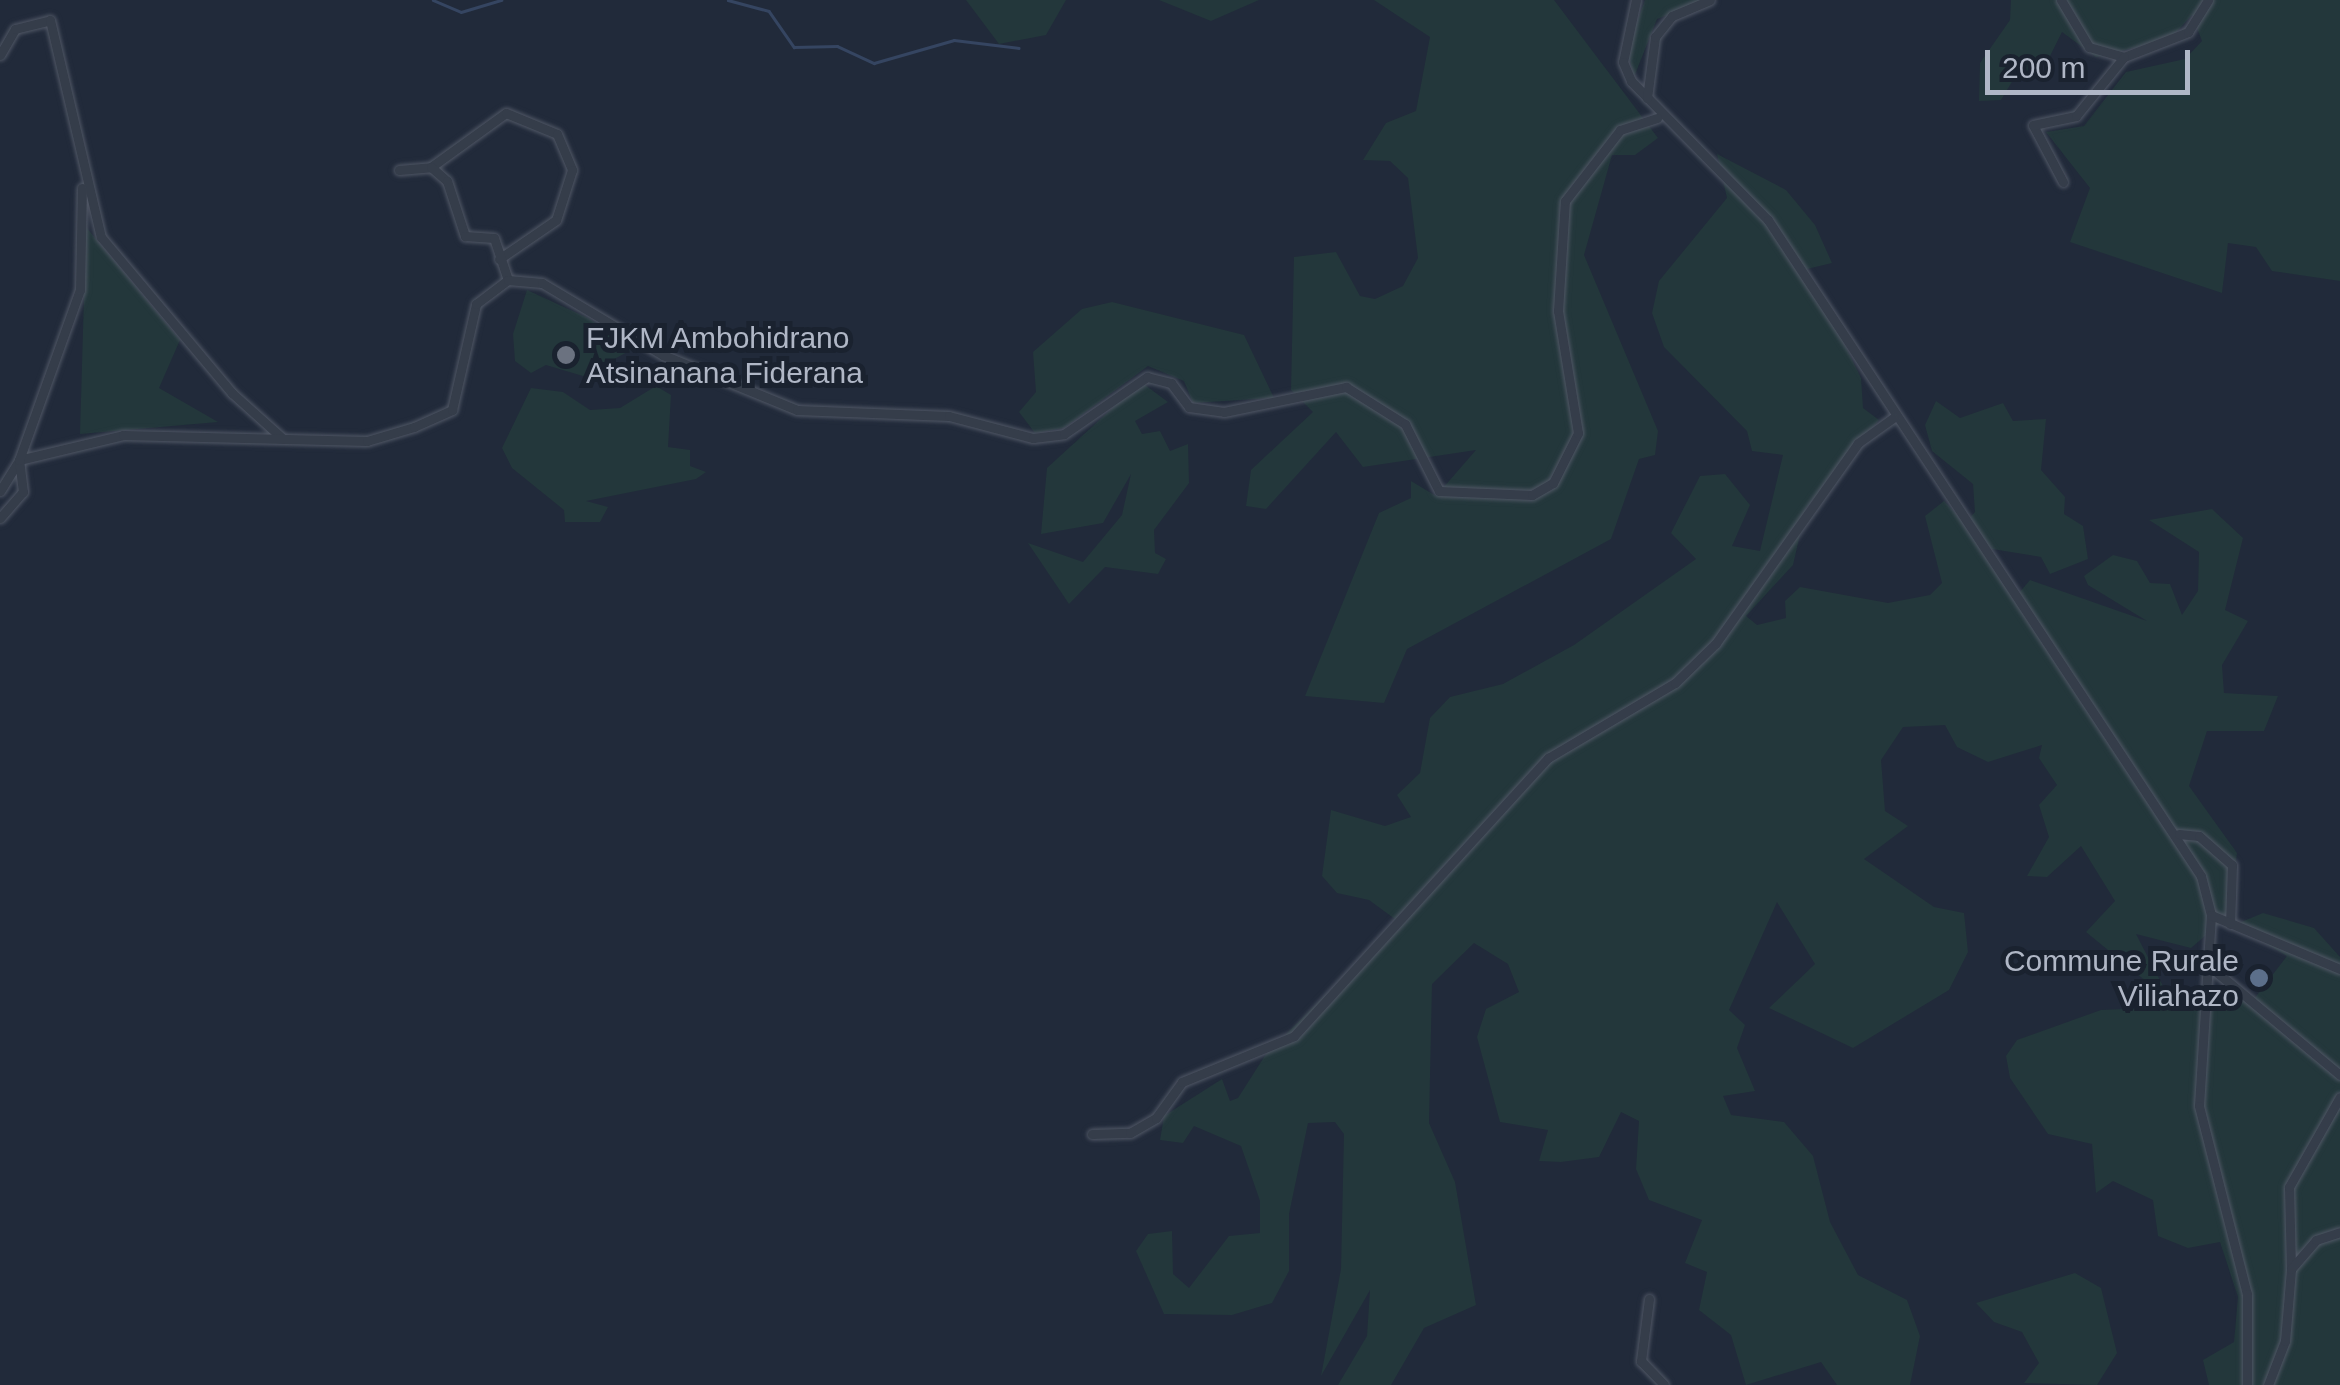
<!DOCTYPE html>
<html>
<head>
<meta charset="utf-8">
<style>
  body { margin:0 }
  #map { position:relative; width:2340px; height:1385px; overflow:hidden; background:#212a3a; font-family:Helvetica,sans-serif }
  div>[style] { position:absolute }
  .green>* { inset:0; background:#23373b }
  .stream>* { height:2.5px; margin:-1.25px; padding:0 1.25px; transform-origin:1.25px; border-radius:1.25px; background:#354561 }
  .roads { filter:drop-shadow(0 0 2px #505765) drop-shadow(0 0 2px #505765) }
  .minor>* { height:9px; margin:-4.5px; padding:0 4.5px; transform-origin:4.5px; border-radius:4.5px; background:#353d4a }
  .dots>* { width:28px; height:28px; translate:-50% -50%; box-sizing:border-box; border:5px solid #1a222f; border-radius:50% }
  span { translate:-50% -50%; white-space:nowrap; text-align:center; line-height:1.15; -webkit-text-stroke:10px #1a222f; paint-order:stroke }
  .poi-label { font-size:30px; color:#b0b7c6 }
  .left { translate:0 -50%; text-align:left }
  .right { translate:-100% -50%; text-align:right }
  .scale { position:absolute; left:1985px; top:50px; width:205px; height:45px; box-sizing:border-box; border:5px solid #b0b7c6; border-top:0; padding-left:12px; font-size:30px; line-height:35px; white-space:nowrap; color:#b0b7c6; -webkit-text-stroke:8px #1a222f; paint-order:stroke }
</style>
</head>
<body>
<div id="map">
  <div class="green">
    <i style="clip-path:polygon(966px 0,1066px 0,1046px 35px,999px 44px)"></i>
    <i style="clip-path:polygon(1159px 0,1259px 0,1211px 21px)"></i>
    <i style="clip-path:polygon(1374px 0,1554px 0,1658px 138px,1635px 155px,1612px 155px,1584px 255px,1658px 431px,1655px 455px,1639px 459px,1611px 539px,1407px 649px,1384px 703px,1305px 696px,1379px 513px,1411px 498px,1411px 481px,1436px 496px,1476px 450px,1363px 467px,1336px 432px,1266px 509px,1246px 506px,1251px 470px,1313px 412px,1291px 390px,1294px 257px,1336px 252px,1360px 296px,1375px 299px,1403px 286px,1418px 258px,1408px 178px,1390px 161px,1363px 160px,1386px 123px,1416px 111px,1430px 37px)"></i>
    <i style="clip-path:polygon(1645px 0,1708px 0,1657px 19px,1634px 77px,1627px 49px)"></i>
    <i style="clip-path:polygon(2011px 0,2340px 0,2340px 281px,2272px 271px,2256px 247px,2228px 243px,2222px 293px,2070px 242px,2090px 188px,2046px 132px,2084px 126px,2126px 72px,2185px 59px,2202px 41px,2192px 15px,2170px 39px,2096px 57px,2062px 32px,2047px 62px,2013px 80px,2001px 100px,1979px 101px,1980px 63px,2010px 20px)"></i>
    <i style="clip-path:polygon(1717px 154px,1786px 190px,1815px 225px,1832px 263px,1807px 269px,1861px 378px,1863px 408px,1879px 420px,1806px 508px,1793px 565px,1746px 616px,1757px 625px,1786px 618px,1785px 601px,1800px 587px,1888px 603px,1930px 595px,1942px 583px,1925px 516px,1944px 501px,1965px 523px,1975px 512px,1973px 484px,1932px 451px,1925px 425px,1936px 401px,1960px 418px,2003px 403px,2013px 421px,2046px 419px,2041px 470px,2065px 497px,2064px 514px,2083px 526px,2088px 559px,2050px 574px,2041px 557px,1986px 548px,2014px 599px,2030px 580px,2147px 621px,2088px 585px,2084px 576px,2113px 555px,2137px 561px,2150px 583px,2170px 584px,2182px 615px,2198px 591px,2199px 552px,2149px 520px,2212px 509px,2243px 538px,2225px 610px,2248px 621px,2222px 665px,2224px 693px,2278px 696px,2264px 731px,2207px 731px,2189px 786px,2237px 853px,2228px 916px,2191px 948px,2136px 934px,2165px 990px,2147px 982px,2086px 932px,2115px 901px,2081px 846px,2047px 877px,2027px 876px,2049px 837px,2039px 805px,2057px 785px,2039px 758px,2042px 745px,1988px 762px,1957px 747px,1945px 725px,1903px 727px,1881px 760px,1885px 811px,1908px 826px,1864px 859px,1934px 907px,1964px 913px,1968px 952px,1949px 990px,1853px 1048px,1769px 1008px,1815px 964px,1777px 902px,1729px 1010px,1745px 1025px,1737px 1048px,1755px 1091px,1723px 1096px,1731px 1115px,1784px 1122px,1813px 1156px,1830px 1222px,1858px 1275px,1907px 1300px,1920px 1336px,1910px 1385px,1837px 1385px,1821px 1362px,1746px 1385px,1731px 1335px,1699px 1310px,1707px 1272px,1685px 1263px,1702px 1220px,1649px 1200px,1636px 1169px,1639px 1121px,1621px 1112px,1599px 1157px,1561px 1162px,1539px 1161px,1548px 1130px,1500px 1122px,1477px 1037px,1486px 1009px,1519px 992px,1508px 964px,1474px 943px,1432px 984px,1429px 1123px,1455px 1182px,1476px 1305px,1424px 1328px,1391px 1385px,1338px 1385px,1367px 1336px,1370px 1290px,1321px 1376px,1341px 1269px,1344px 1134px,1335px 1122px,1308px 1123px,1289px 1214px,1289px 1271px,1272px 1303px,1232px 1315px,1164px 1314px,1136px 1251px,1148px 1234px,1172px 1231px,1173px 1274px,1189px 1288px,1229px 1236px,1260px 1233px,1260px 1201px,1241px 1146px,1194px 1126px,1183px 1143px,1160px 1140px,1164px 1116px,1222px 1079px,1230px 1101px,1238px 1098px,1266px 1054px,1399px 922px,1369px 900px,1337px 893px,1322px 876px,1331px 810px,1385px 826px,1411px 817px,1397px 795px,1420px 773px,1430px 718px,1450px 697px,1503px 684px,1574px 645px,1696px 559px,1671px 533px,1700px 476px,1725px 474px,1750px 505px,1732px 546px,1760px 551px,1783px 455px,1752px 451px,1747px 431px,1664px 347px,1652px 313px,1659px 281px,1727px 198px)"></i>
    <i style="clip-path:polygon(86px 227px,180px 340px,159px 388px,218px 422px,80px 434px)"></i>
    <i style="clip-path:polygon(527px 290px,590px 319px,631px 350px,583px 376px,546px 365px,531px 373px,515px 361px,513px 334px)"></i>
    <i style="clip-path:polygon(1112px 302px,1244px 335px,1274px 398px,1193px 403px,1184px 381px,1148px 366px,1064px 428px,1035px 433px,1019px 412px,1036px 392px,1033px 352px,1082px 309px)"></i>
    <i style="clip-path:polygon(1141px 382px,1168px 402px,1135px 421px,1142px 434px,1160px 431px,1170px 451px,1188px 444px,1189px 483px,1154px 530px,1155px 553px,1166px 559px,1158px 574px,1105px 567px,1069px 604px,1028px 543px,1083px 562px,1122px 515px,1131px 474px,1103px 523px,1041px 534px,1047px 468px)"></i>
    <i style="clip-path:polygon(656px 386px,671px 395px,668px 447px,690px 450px,690px 466px,706px 472px,696px 479px,586px 501px,608px 507px,600px 522px,565px 522px,564px 510px,512px 468px,502px 448px,531px 388px,563px 392px,590px 410px,620px 408px)"></i>
    <i style="clip-path:polygon(2263px 913px,2314px 928px,2340px 957px,2340px 1385px,2209px 1385px,2203px 1360px,2234px 1342px,2238px 1297px,2220px 1242px,2188px 1248px,2158px 1236px,2153px 1200px,2113px 1181px,2096px 1193px,2092px 1144px,2048px 1134px,2010px 1078px,2006px 1056px,2017px 1040px,2101px 1010px,2194px 1006px,2213px 986px,2254px 999px,2287px 956px,2234px 925px)"></i>
    <i style="clip-path:polygon(2075px 1273px,2101px 1288px,2117px 1353px,2097px 1385px,2024px 1383px,2039px 1363px,2022px 1332px,1994px 1322px,1976px 1303px)"></i>
  </div>
  <div class="stream">
    <i style="left:433px;top:0;width:30px;rotate:23deg"></i>
    <i style="left:461px;top:12px;width:42px;rotate:-16.7deg"></i>
    <i style="left:728px;top:0;width:42px;rotate:15deg"></i>
    <i style="left:769px;top:11px;width:44px;rotate:55.2deg"></i>
    <i style="left:794px;top:47px;width:43px;rotate:-1.3deg"></i>
    <i style="left:837px;top:46px;width:41px;rotate:24.7deg"></i>
    <i style="left:874px;top:63px;width:83px;rotate:-16deg"></i>
    <i style="left:954px;top:40px;width:65px;rotate:7deg"></i>
  </div>
  <div class="roads">
    <div class="minor">
      <i style="left:1636px;top:0;width:63px;rotate:101.8deg"></i>
      <i style="left:1623px;top:62px;width:21px;rotate:67deg"></i>
      <i style="left:1631px;top:81px;width:195px;rotate:45.4deg"></i>
      <i style="left:1768px;top:220px;width:786px;rotate:56.57deg"></i>
      <i style="left:2201px;top:876px;width:40px;rotate:75.6deg"></i>
      <i style="left:2211px;top:915px;width:191px;rotate:93.6deg"></i>
      <i style="left:2199px;top:1106px;width:194px;rotate:75.7deg"></i>
      <i style="left:2247px;top:1294px;width:91px;rotate:90deg"></i>
      <i style="left:2061px;top:0;width:55px;rotate:59.2deg"></i>
      <i style="left:2089px;top:47px;width:36px;rotate:16deg"></i>
      <i style="left:2124px;top:57px;width:69px;rotate:-21.3deg"></i>
      <i style="left:2188px;top:32px;width:38px;rotate:-58deg"></i>
      <i style="left:0;top:55px;width:30px;rotate:-60deg"></i>
      <i style="left:15px;top:29px;width:36px;rotate:-14deg"></i>
      <i style="left:50px;top:20px;width:223px;rotate:76.8deg"></i>
      <i style="left:101px;top:237px;width:204px;rotate:50deg"></i>
      <i style="left:232px;top:393px;width:66px;rotate:41.9deg"></i>
      <i style="left:1647px;top:98px;width:62px;rotate:-82.5deg"></i>
      <i style="left:1655px;top:37px;width:27px;rotate:-51deg"></i>
      <i style="left:1672px;top:16px;width:41px;rotate:-22.8deg"></i>
      <i style="left:431px;top:167px;width:92px;rotate:-35.8deg"></i>
      <i style="left:506px;top:113px;width:55px;rotate:22.4deg"></i>
      <i style="left:557px;top:134px;width:39px;rotate:67deg"></i>
      <i style="left:572px;top:170px;width:52px;rotate:107.7deg"></i>
      <i style="left:556px;top:220px;width:69px;rotate:145.6deg"></i>
      <i style="left:399px;top:170px;width:32px;rotate:-5deg"></i>
      <i style="left:431px;top:167px;width:21px;rotate:41deg"></i>
      <i style="left:447px;top:181px;width:58px;rotate:71.9deg"></i>
      <i style="left:465px;top:236px;width:29px;rotate:4deg"></i>
      <i style="left:494px;top:238px;width:44px;rotate:71.6deg"></i>
      <i style="left:2063px;top:182px;width:64px;rotate:-117.8deg"></i>
      <i style="left:2033px;top:125px;width:44px;rotate:-11.8deg"></i>
      <i style="left:2076px;top:116px;width:76px;rotate:-50.9deg"></i>
      <i style="left:0;top:491px;width:36px;rotate:-58deg"></i>
      <i style="left:19px;top:460px;width:107px;rotate:-13.5deg"></i>
      <i style="left:123px;top:435px;width:244px;rotate:1.4deg"></i>
      <i style="left:367px;top:441px;width:49px;rotate:-16.6deg"></i>
      <i style="left:414px;top:427px;width:42px;rotate:-24.1deg"></i>
      <i style="left:452px;top:410px;width:109px;rotate:-77.2deg"></i>
      <i style="left:476px;top:304px;width:40px;rotate:-37deg"></i>
      <i style="left:508px;top:280px;width:34px;rotate:5deg"></i>
      <i style="left:542px;top:283px;width:141px;rotate:30.8deg"></i>
      <i style="left:663px;top:355px;width:145px;rotate:22.3deg"></i>
      <i style="left:797px;top:410px;width:152px;rotate:2.3deg"></i>
      <i style="left:949px;top:416px;width:87px;rotate:14.7deg"></i>
      <i style="left:1033px;top:438px;width:31px;rotate:-7deg"></i>
      <i style="left:1064px;top:434px;width:101px;rotate:-34.5deg"></i>
      <i style="left:1147px;top:377px;width:25px;rotate:14deg"></i>
      <i style="left:1171px;top:383px;width:30px;rotate:53deg"></i>
      <i style="left:1189px;top:407px;width:35px;rotate:8deg"></i>
      <i style="left:1224px;top:412px;width:125px;rotate:-11.6deg"></i>
      <i style="left:1346px;top:387px;width:70px;rotate:32.1deg"></i>
      <i style="left:1405px;top:424px;width:75px;rotate:63.1deg"></i>
      <i style="left:1439px;top:491px;width:93px;rotate:2.5deg"></i>
      <i style="left:1532px;top:495px;width:24px;rotate:-30deg"></i>
      <i style="left:1553px;top:483px;width:56px;rotate:-63.4deg"></i>
      <i style="left:1578px;top:433px;width:124px;rotate:-99.3deg"></i>
      <i style="left:1558px;top:311px;width:110px;rotate:-86.4deg"></i>
      <i style="left:1565px;top:201px;width:90px;rotate:-52.2deg"></i>
      <i style="left:1620px;top:130px;width:39px;rotate:-18deg"></i>
      <i style="left:0;top:518px;width:35px;rotate:-49deg"></i>
      <i style="left:23px;top:492px;width:32px;rotate:-97deg"></i>
      <i style="left:19px;top:460px;width:181px;rotate:-70.3deg"></i>
      <i style="left:80px;top:290px;width:102px;rotate:-88.9deg"></i>
      <i style="left:2179px;top:834px;width:20px;rotate:6deg"></i>
      <i style="left:2199px;top:836px;width:44px;rotate:41.3deg"></i>
      <i style="left:2232px;top:865px;width:59px;rotate:91.9deg"></i>
      <i style="left:2211px;top:915px;width:140px;rotate:22.7deg"></i>
      <i style="left:2208px;top:965px;width:172px;rotate:39.8deg"></i>
      <i style="left:1092px;top:1134px;width:38px;rotate:-2deg"></i>
      <i style="left:1130px;top:1133px;width:30px;rotate:-30deg"></i>
      <i style="left:1156px;top:1118px;width:44px;rotate:-54.2deg"></i>
      <i style="left:1182px;top:1082px;width:121px;rotate:-22.3deg"></i>
      <i style="left:1294px;top:1036px;width:377px;rotate:-47.6deg"></i>
      <i style="left:1548px;top:758px;width:147px;rotate:-30.6deg"></i>
      <i style="left:1675px;top:683px;width:57px;rotate:-44.3deg"></i>
      <i style="left:1716px;top:643px;width:245px;rotate:-54.6deg"></i>
      <i style="left:1858px;top:443px;width:43px;rotate:-35.5deg"></i>
      <i style="left:2291px;top:1269px;width:82px;rotate:-91.4deg"></i>
      <i style="left:2289px;top:1187px;width:103px;rotate:-60.5deg"></i>
      <i style="left:1649px;top:1299px;width:63px;rotate:97.4deg"></i>
      <i style="left:1641px;top:1361px;width:33px;rotate:46deg"></i>
      <i style="left:2268px;top:1385px;width:47px;rotate:-68.9deg"></i>
      <i style="left:2285px;top:1341px;width:72px;rotate:-85.2deg"></i>
      <i style="left:2291px;top:1269px;width:38px;rotate:-49deg"></i>
      <i style="left:2316px;top:1240px;width:25px;rotate:-18deg"></i>
    </div>
  </div>
  <div class="dots">
    <i style="left:566px;top:355px;background:#6b7280"></i>
    <i style="left:2259px;top:978px;background:#5c6f8a"></i>
  </div>
  <div class="poi-label">
    <span class="left" style="left:586px;top:355px">FJKM Ambohidrano<br>Atsinanana Fiderana</span>
    <span class="right" style="left:2239px;top:978px">Commune Rurale<br>Viliahazo</span>
  </div>
  <div class="scale">200 m</div>
</div>
</body>
</html>
